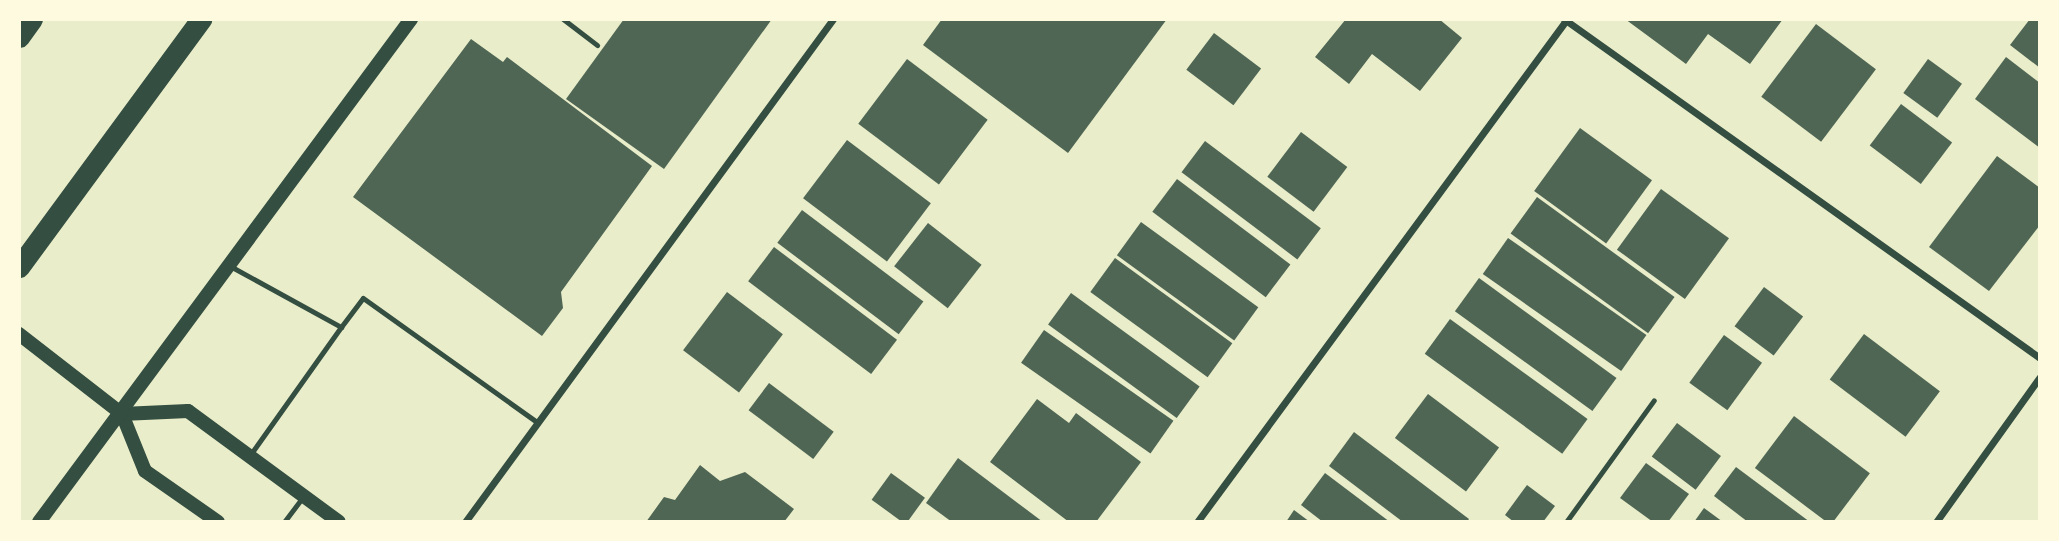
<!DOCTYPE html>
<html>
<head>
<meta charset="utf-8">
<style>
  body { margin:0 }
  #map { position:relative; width:2059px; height:541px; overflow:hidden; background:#e9edc9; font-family:Jost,sans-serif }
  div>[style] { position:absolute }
  .building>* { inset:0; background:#4f6655; transform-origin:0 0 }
  .service>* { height:5px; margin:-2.5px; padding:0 2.5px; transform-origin:2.5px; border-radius:2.5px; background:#344e41 }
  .minor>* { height:7px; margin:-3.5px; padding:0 3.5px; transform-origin:3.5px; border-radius:3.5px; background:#344e41 }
  .secondary>* { height:14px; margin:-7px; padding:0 7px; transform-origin:7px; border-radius:7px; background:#344e41 }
  .motorway>* { height:21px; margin:-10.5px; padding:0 10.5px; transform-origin:10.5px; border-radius:10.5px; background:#344e41 }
  span { translate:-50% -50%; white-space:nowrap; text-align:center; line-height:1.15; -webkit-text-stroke:7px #fefae0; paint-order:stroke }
  .frame { position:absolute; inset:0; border:21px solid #fefae0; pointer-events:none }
</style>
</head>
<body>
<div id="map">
  <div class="building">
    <i style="clip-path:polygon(624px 19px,772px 19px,664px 169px,566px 99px)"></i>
    <i style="clip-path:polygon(942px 19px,1167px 19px,1068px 153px,923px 45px)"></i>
    <i style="clip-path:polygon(1346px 19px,1439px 19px,1462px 38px,1420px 91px,1372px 54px,1349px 84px,1315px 57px)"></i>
    <i style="clip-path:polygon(1625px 19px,1783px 19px,1750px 64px,1708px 34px,1686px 64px)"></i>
    <i style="clip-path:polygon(2030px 19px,2040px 19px,2040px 68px,2010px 45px)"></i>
    <i style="left:1816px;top:24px;width:75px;height:91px;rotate:37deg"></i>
    <i style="left:1214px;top:33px;width:59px;height:46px;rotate:37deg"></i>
    <i style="clip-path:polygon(471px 39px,503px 62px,507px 57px,652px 166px,561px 292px,563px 308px,542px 336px,353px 197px)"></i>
    <i style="clip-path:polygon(2006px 57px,2040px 83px,2040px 148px,1975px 99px)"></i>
    <i style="left:907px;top:59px;width:101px;height:81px;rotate:37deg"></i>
    <i style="left:1928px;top:59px;width:42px;height:42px;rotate:36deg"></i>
    <i style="left:1901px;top:104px;width:64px;height:52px;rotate:37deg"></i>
    <i style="left:1580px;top:128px;width:89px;height:78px;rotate:36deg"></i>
    <i style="left:1301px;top:132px;width:58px;height:56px;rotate:37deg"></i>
    <i style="left:847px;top:140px;width:105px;height:73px;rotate:37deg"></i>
    <i style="left:1205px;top:141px;width:145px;height:39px;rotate:37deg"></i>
    <i style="clip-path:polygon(1997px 156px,2040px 188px,2040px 225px,1989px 291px,1929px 247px)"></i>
    <i style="left:1177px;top:179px;width:142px;height:41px;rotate:37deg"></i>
    <i style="left:1661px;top:189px;width:84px;height:75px;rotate:36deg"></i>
    <i style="left:1537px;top:197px;width:170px;height:45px;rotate:36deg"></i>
    <i style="left:802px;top:210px;width:152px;height:41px;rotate:37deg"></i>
    <i style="left:1141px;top:222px;width:145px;height:41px;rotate:36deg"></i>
    <i style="left:928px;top:223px;width:68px;height:55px;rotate:38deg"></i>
    <i style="left:1508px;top:238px;width:169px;height:44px;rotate:35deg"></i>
    <i style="left:774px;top:247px;width:154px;height:43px;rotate:37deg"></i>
    <i style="left:1115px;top:258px;width:145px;height:42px;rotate:36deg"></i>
    <i style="left:1479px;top:278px;width:170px;height:41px;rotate:36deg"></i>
    <i style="left:1764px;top:287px;width:49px;height:49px;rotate:37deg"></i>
    <i style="left:727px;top:292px;width:70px;height:73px;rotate:37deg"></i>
    <i style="left:1071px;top:293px;width:159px;height:39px;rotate:36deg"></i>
    <i style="left:1450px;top:319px;width:170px;height:43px;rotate:36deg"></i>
    <i style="left:1044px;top:330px;width:158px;height:40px;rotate:35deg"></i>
    <i style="left:1864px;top:334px;width:95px;height:57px;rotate:37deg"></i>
    <i style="left:1724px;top:335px;width:47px;height:59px;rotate:36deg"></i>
    <i style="left:769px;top:383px;width:81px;height:34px;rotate:37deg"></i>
    <i style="left:1428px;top:394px;width:89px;height:55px;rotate:37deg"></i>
    <i style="clip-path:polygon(1037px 399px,1069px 423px,1076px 413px,1141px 462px,1096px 522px,1069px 522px,990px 462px)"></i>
    <i style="left:1794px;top:416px;width:95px;height:65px;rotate:37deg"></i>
    <i style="left:1677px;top:423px;width:55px;height:42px;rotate:37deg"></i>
    <i style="clip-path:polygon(1354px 432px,1469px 519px,1467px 522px,1403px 522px,1329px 466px)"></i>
    <i style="clip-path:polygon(958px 458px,1043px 522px,952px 522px,926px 503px)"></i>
    <i style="clip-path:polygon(1646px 463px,1689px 494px,1668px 522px,1653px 522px,1620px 498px)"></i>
    <i style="clip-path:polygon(700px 465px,720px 481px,745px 472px,794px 509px,784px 522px,646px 522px,664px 497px,675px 500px)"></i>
    <i style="clip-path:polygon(1736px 467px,1810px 522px,1748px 522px,1714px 496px)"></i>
    <i style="left:891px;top:473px;width:42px;height:33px;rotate:36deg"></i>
    <i style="clip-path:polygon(1325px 473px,1390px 522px,1323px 522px,1301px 505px)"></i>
    <i style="clip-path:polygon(1527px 485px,1555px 506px,1543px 522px,1514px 522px,1505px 515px)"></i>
    <i style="clip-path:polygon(1704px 508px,1723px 522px,1694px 522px)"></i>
    <i style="clip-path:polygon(1294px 510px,1310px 522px,1286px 522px)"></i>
  </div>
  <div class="service">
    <i style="left:563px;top:19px;width:43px;rotate:37.4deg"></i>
    <i style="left:230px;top:266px;width:127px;rotate:28.8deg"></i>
    <i style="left:341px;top:327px;width:36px;rotate:-53deg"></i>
    <i style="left:363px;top:298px;width:215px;rotate:35.5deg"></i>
    <i style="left:250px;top:455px;width:157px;rotate:-54.6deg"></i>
    <i style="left:284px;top:522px;width:31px;rotate:-53deg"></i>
    <i style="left:1566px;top:522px;width:150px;rotate:-54.2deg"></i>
  </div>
  <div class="minor">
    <i style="left:1564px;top:19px;width:584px;rotate:35.46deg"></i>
    <i style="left:465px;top:522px;width:623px;rotate:-53.81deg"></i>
    <i style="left:1197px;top:522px;width:624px;rotate:-53.66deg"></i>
    <i style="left:1936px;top:522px;width:178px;rotate:-54.4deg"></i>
  </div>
  <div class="secondary">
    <i style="left:19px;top:334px;width:130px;rotate:37.8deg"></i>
    <i style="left:122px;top:414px;width:61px;rotate:68deg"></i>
    <i style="left:145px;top:471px;width:89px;rotate:34.9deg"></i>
    <i style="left:122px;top:414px;width:66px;rotate:-2.6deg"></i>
    <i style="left:188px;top:411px;width:187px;rotate:36.3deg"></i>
    <i style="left:39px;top:522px;width:626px;rotate:-53.51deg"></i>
  </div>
  <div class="motorway">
    <i style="left:19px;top:37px;width:22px;rotate:-54deg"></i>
    <i style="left:19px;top:267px;width:308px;rotate:-53.7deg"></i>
  </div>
  <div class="frame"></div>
</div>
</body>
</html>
